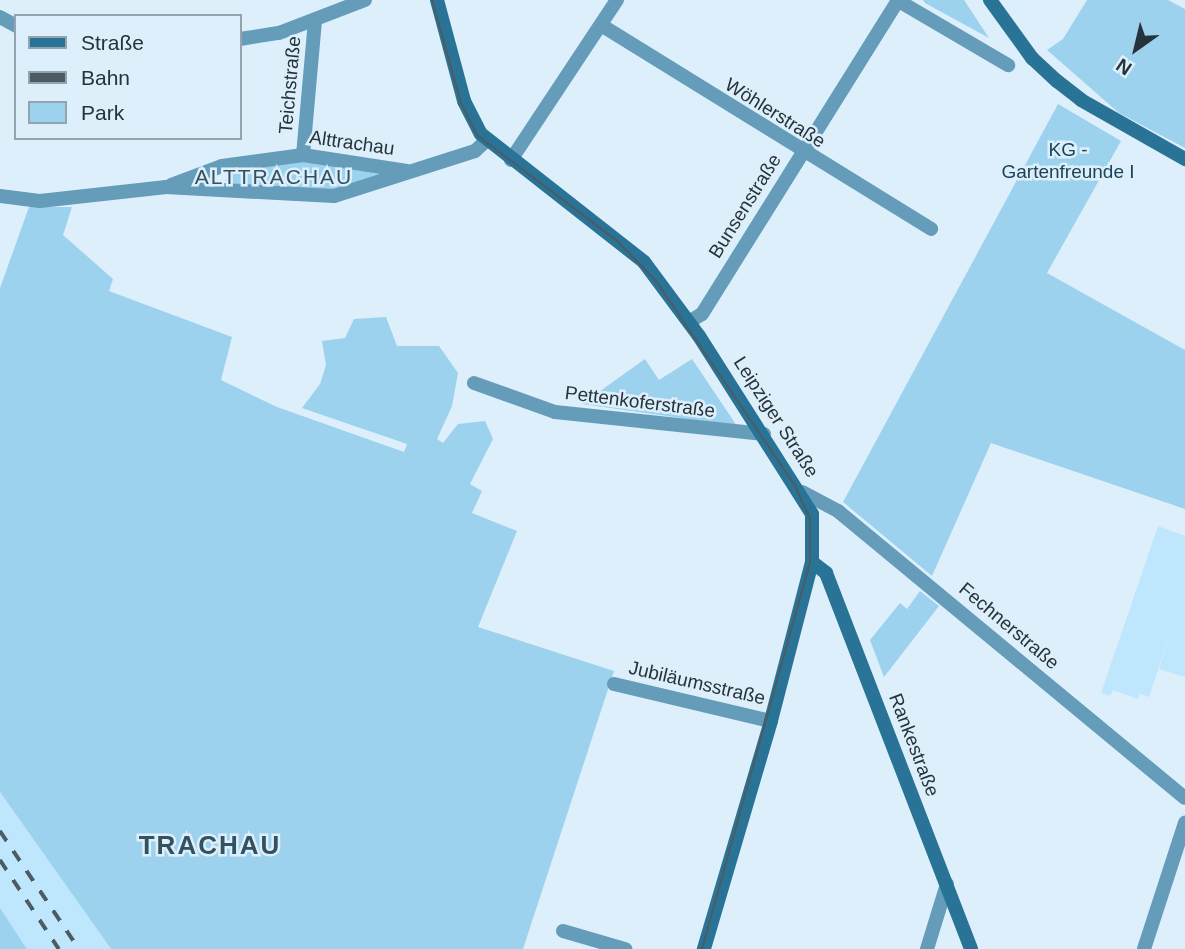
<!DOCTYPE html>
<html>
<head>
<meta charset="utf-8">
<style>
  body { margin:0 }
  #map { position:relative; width:1185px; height:949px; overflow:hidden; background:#dceffb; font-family:Arial,sans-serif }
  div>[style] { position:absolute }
  .built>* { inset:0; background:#bee7fd }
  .green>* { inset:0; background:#9dd2ef }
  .street>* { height:14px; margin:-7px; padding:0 7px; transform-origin:7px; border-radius:7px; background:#649cba }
  .secondary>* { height:14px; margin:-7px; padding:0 7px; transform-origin:7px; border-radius:7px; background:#297396 }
  .tram>* { height:2px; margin:-1px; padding:0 1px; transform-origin:1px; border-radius:1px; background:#4d5b63 }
  .rail>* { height:3.5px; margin-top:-1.75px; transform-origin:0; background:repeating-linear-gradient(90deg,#4d5b63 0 12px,transparent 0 24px) }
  span { translate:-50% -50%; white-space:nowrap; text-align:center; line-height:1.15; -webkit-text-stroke:5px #dceffb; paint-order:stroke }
  .street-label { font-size:19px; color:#27333a }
  .park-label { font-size:19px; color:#1d4356 }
  .neighbourhood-label { font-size:21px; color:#345160; letter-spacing:2px }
  .district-label { font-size:26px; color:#345160; font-weight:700; letter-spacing:2px }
  .legend { position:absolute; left:14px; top:14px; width:228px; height:126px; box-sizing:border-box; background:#dceffb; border:2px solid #94a4ae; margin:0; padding:9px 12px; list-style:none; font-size:21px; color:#27333a }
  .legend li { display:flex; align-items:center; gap:14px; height:35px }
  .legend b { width:35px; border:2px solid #94a4ae }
  .north { position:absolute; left:1101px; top:14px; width:70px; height:70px; -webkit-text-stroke:5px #dceffb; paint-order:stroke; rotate:214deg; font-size:19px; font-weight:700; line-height:28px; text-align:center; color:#27333a }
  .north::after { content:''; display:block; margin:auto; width:24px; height:32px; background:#27333a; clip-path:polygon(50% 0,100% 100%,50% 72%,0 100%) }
</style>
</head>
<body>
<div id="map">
  <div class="built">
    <i style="clip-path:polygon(1158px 526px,1185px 536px,1185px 677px,1159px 669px,1170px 633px,1149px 697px,1140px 694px,1138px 699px,1113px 690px,1110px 696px,1101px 693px)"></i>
    <i style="clip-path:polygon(0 792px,111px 949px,27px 949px,0 908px)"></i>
  </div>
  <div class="green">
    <i style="clip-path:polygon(923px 0,964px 0,989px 38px,925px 3px)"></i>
    <i style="clip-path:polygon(1087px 0,1168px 0,1185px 9px,1185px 148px,1119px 113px,1047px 50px,1063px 39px)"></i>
    <i style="clip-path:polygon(1058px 104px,1121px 141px,1047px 273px,1185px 350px,1185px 509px,991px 443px,932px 576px,843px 502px)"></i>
    <i style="clip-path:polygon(303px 161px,380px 168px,383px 175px,334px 190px,232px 185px,225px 180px,235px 169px)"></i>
    <i style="clip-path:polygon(29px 207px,72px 207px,63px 235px,113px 279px,109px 291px,232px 337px,221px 380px,277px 407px,404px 452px,407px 444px,302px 408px,320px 384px,326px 365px,322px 341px,345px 338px,354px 319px,386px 317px,397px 346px,439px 346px,458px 373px,452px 406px,437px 439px,443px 443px,458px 424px,485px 421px,493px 439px,470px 484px,482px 491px,472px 513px,517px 531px,478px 627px,614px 671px,523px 949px,111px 949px,0 792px,0 288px)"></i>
    <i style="clip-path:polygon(645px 359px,659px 380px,692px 359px,737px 426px,582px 404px)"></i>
    <i style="clip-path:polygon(920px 591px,939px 606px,884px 677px,870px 640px,900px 603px,907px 609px)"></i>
    <i style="clip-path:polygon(0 908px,27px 949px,0 949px)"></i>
  </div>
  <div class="street">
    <i style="left:897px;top:0;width:129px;rotate:30.4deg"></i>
    <i style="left:0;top:17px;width:18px;rotate:29deg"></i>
    <i style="left:601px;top:25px;width:388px;rotate:31.7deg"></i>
    <i style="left:240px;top:39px;width:39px;rotate:-9deg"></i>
    <i style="left:279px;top:33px;width:92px;rotate:-21deg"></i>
    <i style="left:303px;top:155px;width:136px;rotate:-84.9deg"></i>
    <i style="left:511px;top:160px;width:192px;rotate:-56.5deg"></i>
    <i style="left:171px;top:185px;width:54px;rotate:-20.4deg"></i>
    <i style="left:222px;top:166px;width:82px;rotate:-7.7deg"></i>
    <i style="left:303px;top:155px;width:105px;rotate:8.7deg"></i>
    <i style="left:0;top:196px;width:40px;rotate:7.1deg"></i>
    <i style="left:40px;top:201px;width:127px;rotate:-6.3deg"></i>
    <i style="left:166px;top:187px;width:168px;rotate:3.1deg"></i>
    <i style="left:334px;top:196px;width:148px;rotate:-17.7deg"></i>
    <i style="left:475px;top:151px;width:16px;rotate:-43deg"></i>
    <i style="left:689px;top:322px;width:15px;rotate:-32deg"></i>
    <i style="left:702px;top:314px;width:370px;rotate:-58deg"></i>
    <i style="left:474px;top:383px;width:86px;rotate:19.7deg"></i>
    <i style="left:555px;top:412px;width:210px;rotate:6deg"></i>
    <i style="left:802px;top:492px;width:41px;rotate:27.8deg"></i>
    <i style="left:838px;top:511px;width:450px;rotate:39.6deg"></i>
    <i style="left:614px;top:684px;width:161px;rotate:13.3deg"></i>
    <i style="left:563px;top:931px;width:65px;rotate:16.2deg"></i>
    <i style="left:927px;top:949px;width:68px;rotate:-72.9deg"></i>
    <i style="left:1144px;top:949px;width:133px;rotate:-72deg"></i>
  </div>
  <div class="secondary">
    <i style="left:437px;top:0;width:105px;rotate:75deg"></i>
    <i style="left:464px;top:101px;width:37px;rotate:63deg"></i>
    <i style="left:481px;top:134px;width:207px;rotate:38.1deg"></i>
    <i style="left:644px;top:262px;width:92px;rotate:53.4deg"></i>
    <i style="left:699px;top:336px;width:211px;rotate:57.6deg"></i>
    <i style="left:812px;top:514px;width:48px;rotate:90deg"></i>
    <i style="left:812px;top:562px;width:164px;rotate:104.5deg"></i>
    <i style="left:771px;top:721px;width:238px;rotate:106.4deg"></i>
    <i style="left:990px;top:0;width:72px;rotate:54.1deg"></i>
    <i style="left:1032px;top:58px;width:34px;rotate:43deg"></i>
    <i style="left:1057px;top:81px;width:31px;rotate:38deg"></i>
    <i style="left:1081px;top:100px;width:120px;rotate:29.6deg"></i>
    <i style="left:812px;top:562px;width:18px;rotate:38deg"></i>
    <i style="left:826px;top:573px;width:403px;rotate:68.9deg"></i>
  </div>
  <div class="tram">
    <i style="left:432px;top:0;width:107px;rotate:74.3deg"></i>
    <i style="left:461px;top:103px;width:37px;rotate:63deg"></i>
    <i style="left:478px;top:136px;width:173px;rotate:37deg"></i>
    <i style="left:616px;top:240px;width:57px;rotate:45.7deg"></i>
    <i style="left:656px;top:281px;width:245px;rotate:55.8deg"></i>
    <i style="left:794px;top:484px;width:38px;rotate:65deg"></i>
    <i style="left:810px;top:519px;width:43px;rotate:90deg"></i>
    <i style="left:810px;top:562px;width:402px;rotate:105.6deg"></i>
  </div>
  <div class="rail">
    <i style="left:0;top:831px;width:142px;rotate:56.2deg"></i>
    <i style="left:0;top:860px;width:107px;rotate:56.5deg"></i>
  </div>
  <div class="street-label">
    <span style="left:290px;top:85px;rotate:-85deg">Teichstraße</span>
    <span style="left:775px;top:113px;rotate:32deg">Wöhlerstraße</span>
    <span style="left:352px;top:143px;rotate:8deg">Alttrachau</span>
    <span style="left:745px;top:206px;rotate:-58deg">Bunsenstraße</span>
    <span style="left:640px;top:402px;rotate:7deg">Pettenkoferstraße</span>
    <span style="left:776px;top:417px;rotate:57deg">Leipziger Straße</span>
    <span style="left:1009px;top:626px;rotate:40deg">Fechnerstraße</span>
    <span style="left:697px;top:683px;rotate:13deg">Jubiläumsstraße</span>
    <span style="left:914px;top:745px;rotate:69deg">Rankestraße</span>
  </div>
  <div class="park-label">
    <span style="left:1068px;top:161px">KG -<br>Gartenfreunde I</span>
  </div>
  <div class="neighbourhood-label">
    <span style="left:274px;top:177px">ALTTRACHAU</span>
  </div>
  <div class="district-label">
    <span style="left:210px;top:846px">TRACHAU</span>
  </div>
  <ul class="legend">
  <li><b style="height:9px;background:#297396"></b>Straße</li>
  <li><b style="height:9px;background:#4d5b63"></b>Bahn</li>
  <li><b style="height:19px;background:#9dd2ef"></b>Park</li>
  </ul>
  <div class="north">N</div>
</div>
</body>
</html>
